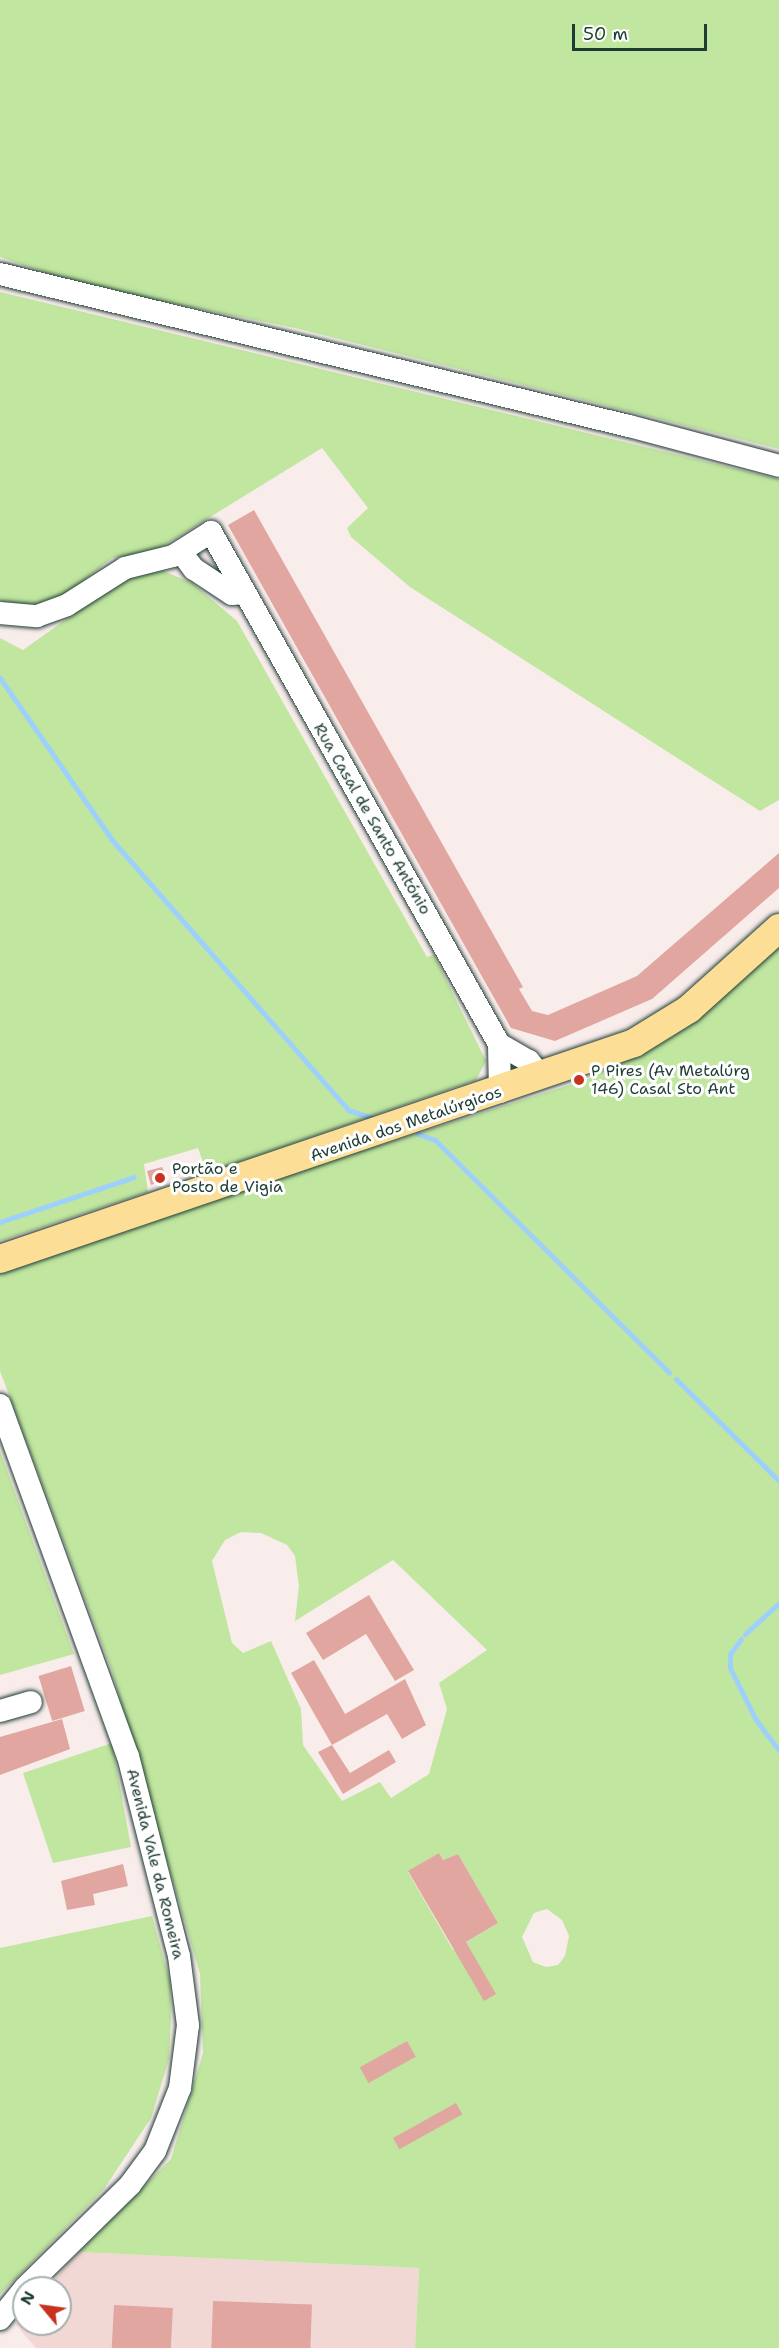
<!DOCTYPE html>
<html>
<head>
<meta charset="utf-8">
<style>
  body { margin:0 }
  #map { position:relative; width:779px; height:2348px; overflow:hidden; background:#f9edec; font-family:"Shantell Sans",sans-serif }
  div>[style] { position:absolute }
  .built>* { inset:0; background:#f2d8d5 }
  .green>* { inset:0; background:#c1e6a0 }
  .stream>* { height:5px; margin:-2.5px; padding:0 2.5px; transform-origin:2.5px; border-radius:2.5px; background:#9dd1fb }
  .building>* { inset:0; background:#e0a69f; transform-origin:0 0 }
  .roads { filter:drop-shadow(0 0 2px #1f3d34) drop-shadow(0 0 2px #1f3d34) }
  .minor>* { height:22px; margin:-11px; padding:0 11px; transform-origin:11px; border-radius:11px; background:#fff }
  .major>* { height:28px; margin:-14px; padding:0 14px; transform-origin:14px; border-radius:14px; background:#fcde96 }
  .dots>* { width:16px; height:16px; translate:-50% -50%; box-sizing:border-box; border:3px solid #fff; border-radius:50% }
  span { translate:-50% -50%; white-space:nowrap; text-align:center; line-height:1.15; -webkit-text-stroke:6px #fff; paint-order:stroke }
  .street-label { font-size:16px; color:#1f3d34 }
  .poi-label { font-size:16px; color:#1f3d34 }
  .left { translate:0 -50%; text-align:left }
  .north { position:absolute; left:12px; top:2276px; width:60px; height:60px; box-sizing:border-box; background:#fff; border:2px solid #a5b1ae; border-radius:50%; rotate:299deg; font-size:16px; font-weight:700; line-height:24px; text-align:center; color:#1f3d34 }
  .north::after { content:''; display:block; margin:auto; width:21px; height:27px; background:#c8321e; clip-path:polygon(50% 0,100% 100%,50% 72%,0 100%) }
  .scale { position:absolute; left:572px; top:24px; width:135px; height:27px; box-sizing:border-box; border:3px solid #1f3d34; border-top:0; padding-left:8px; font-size:18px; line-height:21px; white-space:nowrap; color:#1f3d34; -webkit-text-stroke:4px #fff; paint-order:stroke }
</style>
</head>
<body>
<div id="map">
  <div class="built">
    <i style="clip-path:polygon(79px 2252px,419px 2268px,415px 2348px,36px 2348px,15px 2324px,24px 2313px,24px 2324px,60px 2324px,60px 2288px,47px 2288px)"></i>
  </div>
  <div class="green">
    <i style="clip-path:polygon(0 0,779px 0,779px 449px,295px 328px,77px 284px,0 257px)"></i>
    <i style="clip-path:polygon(0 292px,779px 479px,779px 800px,760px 811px,410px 587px,351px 537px,347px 528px,368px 508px,322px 448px,150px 554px,112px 558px,54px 604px,8px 605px,0 600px)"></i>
    <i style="clip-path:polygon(135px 570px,161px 570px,192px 583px,237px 621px,427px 957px,434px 955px,486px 1061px,476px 1080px,207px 1173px,198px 1148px,144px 1164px,148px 1192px,0 1241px,0 638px,23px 650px)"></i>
    <i style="clip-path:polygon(evenodd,779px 945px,779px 2348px,415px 2348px,419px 2268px,79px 2252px,171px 2159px,203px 2053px,200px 1974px,111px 1668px,0 1371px,0 1273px,221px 1196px,588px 1079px,673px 1033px,779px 945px,241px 1532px,261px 1533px,287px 1545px,295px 1556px,299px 1586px,295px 1621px,393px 1560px,487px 1650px,439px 1683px,447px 1709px,429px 1774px,391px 1798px,380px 1782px,342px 1801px,303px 1745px,301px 1709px,271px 1641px,243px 1653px,232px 1643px,212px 1561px,225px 1540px,241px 1532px,779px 945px,439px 1853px,443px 1860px,458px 1854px,498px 1923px,453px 1950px,408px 1872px,439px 1853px,779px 945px,547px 1909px,562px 1920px,569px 1936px,565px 1956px,558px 1965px,546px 1967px,533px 1962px,522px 1937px,534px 1913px,547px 1909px)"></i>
    <i style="clip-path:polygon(0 1451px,74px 1654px,0 1675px)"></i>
    <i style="clip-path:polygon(112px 1743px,131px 1847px,53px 1863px,23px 1773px)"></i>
    <i style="clip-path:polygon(152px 1916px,170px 1981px,171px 2018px,169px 2059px,151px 2118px,104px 2189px,0 2294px,0 1948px)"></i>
  </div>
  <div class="stream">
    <i style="left:0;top:678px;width:197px;rotate:55.3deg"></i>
    <i style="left:112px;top:840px;width:359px;rotate:48.8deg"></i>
    <i style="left:348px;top:1110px;width:29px;rotate:18deg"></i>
    <i style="left:418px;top:1134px;width:18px;rotate:19deg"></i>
    <i style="left:435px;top:1140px;width:330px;rotate:44.8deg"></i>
    <i style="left:0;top:1222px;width:141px;rotate:-18.6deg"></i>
    <i style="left:676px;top:1379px;width:145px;rotate:44.7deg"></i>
    <i style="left:745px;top:1634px;width:46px;rotate:-42.4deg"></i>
    <i style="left:741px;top:1639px;width:19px;rotate:126deg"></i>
    <i style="left:730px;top:1654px;width:14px;rotate:90deg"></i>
    <i style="left:730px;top:1668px;width:58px;rotate:63.4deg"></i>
    <i style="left:756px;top:1720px;width:38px;rotate:53deg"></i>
  </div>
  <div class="building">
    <i style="clip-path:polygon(254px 510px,523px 987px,519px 989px,532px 1011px,548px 1015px,637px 976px,779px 853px,779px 888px,652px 999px,555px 1041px,511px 1028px,228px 525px)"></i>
    <i style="clip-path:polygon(162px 1167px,168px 1179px,151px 1185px,147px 1171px)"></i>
    <i style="clip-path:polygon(369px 1595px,414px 1670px,395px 1681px,366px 1634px,323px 1660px,306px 1633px)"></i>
    <i style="clip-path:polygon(314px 1660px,345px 1714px,405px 1679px,426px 1725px,402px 1739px,387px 1714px,332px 1745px,291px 1673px)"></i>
    <i style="left:71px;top:1666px;width:47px;height:34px;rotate:73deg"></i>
    <i style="clip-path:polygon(62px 1719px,70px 1749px,0 1775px,0 1737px)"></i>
    <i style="clip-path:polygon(332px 1745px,350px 1773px,389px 1750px,396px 1762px,343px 1794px,318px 1752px)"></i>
    <i style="clip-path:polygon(439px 1853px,443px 1860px,458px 1854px,498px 1923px,466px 1942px,496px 1994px,484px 2001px,408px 1871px)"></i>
    <i style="clip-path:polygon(123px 1864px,128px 1886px,93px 1894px,95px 1905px,67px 1910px,61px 1881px)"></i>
    <i style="left:407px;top:2041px;width:18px;height:54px;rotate:61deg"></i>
    <i style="left:456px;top:2103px;width:13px;height:72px;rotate:61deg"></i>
    <i style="left:213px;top:2301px;width:99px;height:47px;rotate:2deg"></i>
    <i style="left:114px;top:2305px;width:59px;height:43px;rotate:3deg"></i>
  </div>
  <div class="roads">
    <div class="minor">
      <i style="left:0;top:274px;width:647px;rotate:13.59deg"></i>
      <i style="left:629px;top:426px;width:155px;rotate:14.9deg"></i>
      <i style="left:181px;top:552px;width:21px;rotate:53deg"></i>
      <i style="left:194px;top:569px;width:45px;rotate:33.3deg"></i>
      <i style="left:232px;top:594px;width:12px;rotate:-5deg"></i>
      <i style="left:0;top:613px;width:37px;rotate:5deg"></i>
      <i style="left:37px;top:616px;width:32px;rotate:-20deg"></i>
      <i style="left:67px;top:605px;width:69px;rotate:-32.5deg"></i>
      <i style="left:125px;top:568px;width:49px;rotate:-14deg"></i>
      <i style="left:173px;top:556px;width:45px;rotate:-32.3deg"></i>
      <i style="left:211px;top:532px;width:587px;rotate:60.64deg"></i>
      <i style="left:500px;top:1092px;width:48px;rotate:-91.2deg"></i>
      <i style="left:499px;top:1044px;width:34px;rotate:30deg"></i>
      <i style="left:529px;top:1061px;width:20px;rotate:53deg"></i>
      <i style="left:0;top:1405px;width:374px;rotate:70deg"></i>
      <i style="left:128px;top:1756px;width:206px;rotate:75.7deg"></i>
      <i style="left:179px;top:1956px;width:70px;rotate:82.6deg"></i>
      <i style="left:188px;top:2025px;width:64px;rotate:97.2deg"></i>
      <i style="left:180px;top:2088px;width:68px;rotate:111.6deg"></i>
      <i style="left:155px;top:2151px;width:42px;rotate:126.3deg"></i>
      <i style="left:130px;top:2185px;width:147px;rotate:135.6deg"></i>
      <i style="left:0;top:1711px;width:32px;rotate:-16deg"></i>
      <i style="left:0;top:2319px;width:38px;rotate:-51deg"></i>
    </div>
    <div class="major">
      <i style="left:0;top:1259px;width:670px;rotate:-18.81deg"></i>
      <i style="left:634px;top:1043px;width:65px;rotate:-31.7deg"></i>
      <i style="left:689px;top:1009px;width:121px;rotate:-42deg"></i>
    </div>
  </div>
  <div class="dots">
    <i style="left:579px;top:1080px;background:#c8321e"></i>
    <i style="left:160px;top:1178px;background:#c8321e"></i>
  </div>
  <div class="street-label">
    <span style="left:372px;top:819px;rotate:60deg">Rua Casal de Santo António</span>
    <span style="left:406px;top:1124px;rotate:-19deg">Avenida dos Metalúrgicos</span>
    <span style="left:155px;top:1864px;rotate:76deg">Avenida Vale da Romeira</span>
  </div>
  <div class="poi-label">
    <span class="left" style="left:591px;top:1080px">P Pires (Av Metalúrg<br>146) Casal Sto Ant</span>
    <span class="left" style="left:172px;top:1178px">Portão e<br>Posto de Vigia</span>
  </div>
  <div class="north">N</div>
  <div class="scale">50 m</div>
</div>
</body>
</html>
